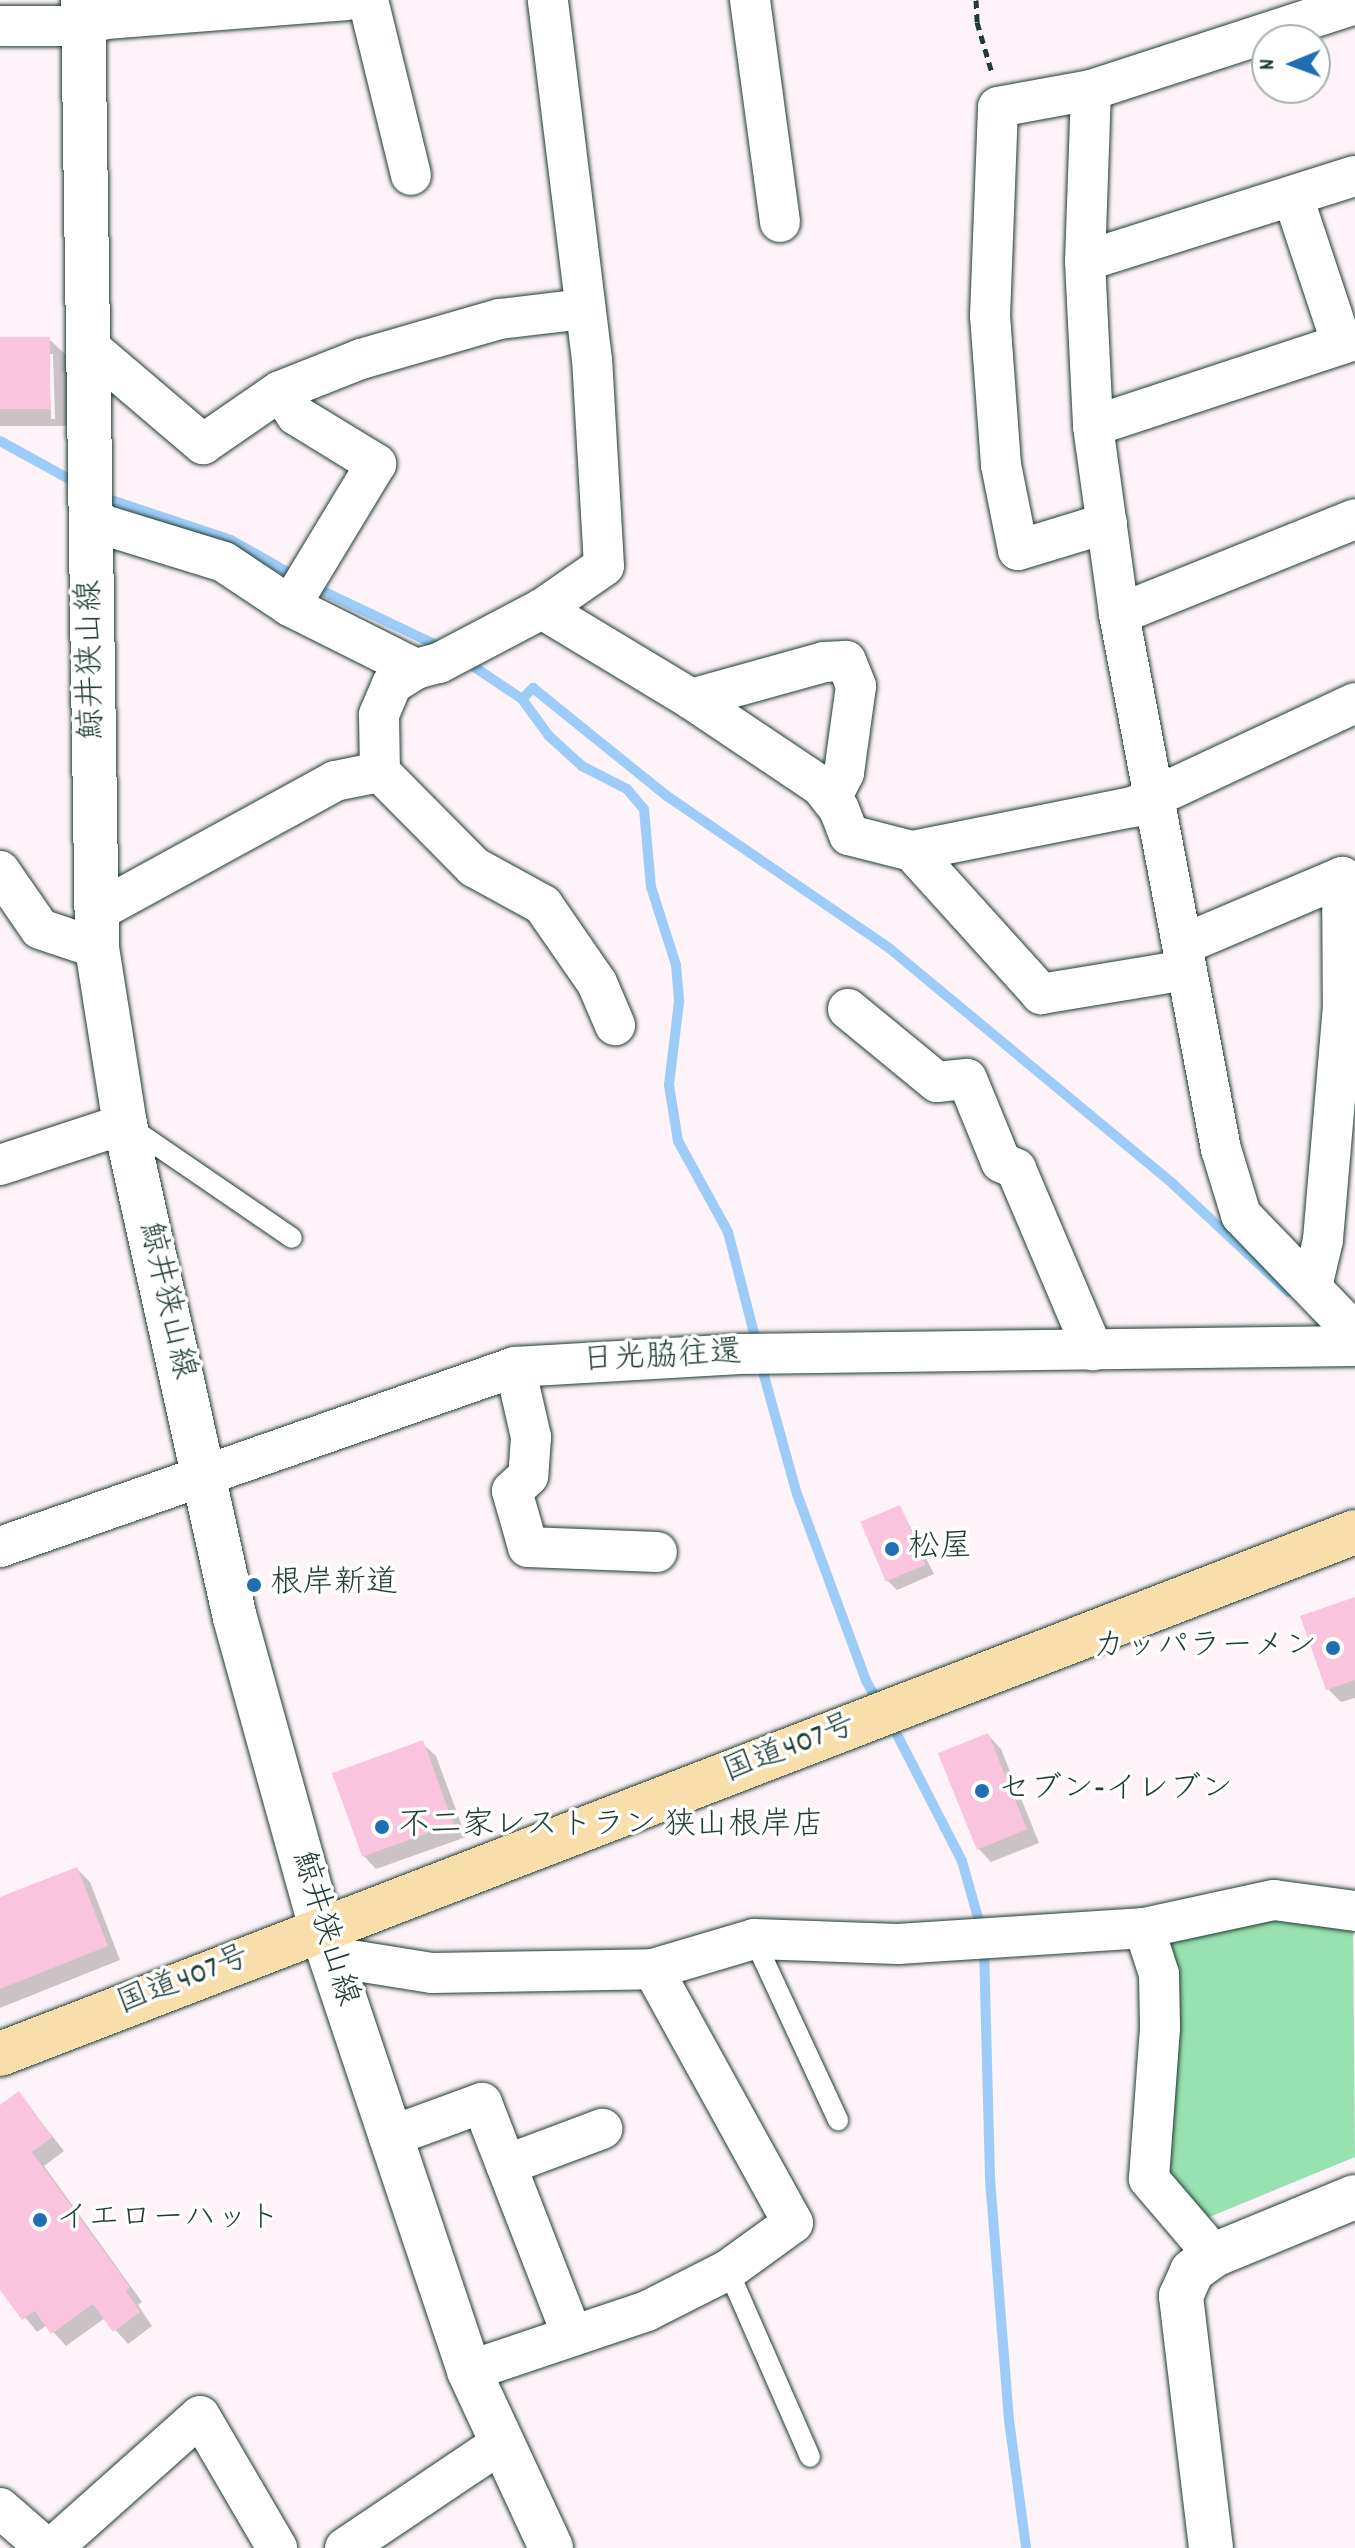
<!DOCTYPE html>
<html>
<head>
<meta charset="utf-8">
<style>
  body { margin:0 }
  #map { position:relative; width:1355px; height:2548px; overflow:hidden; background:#fef3f8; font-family:Dekko,"Klee One",sans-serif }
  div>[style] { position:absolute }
  .green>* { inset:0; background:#98e1b0 }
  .shadow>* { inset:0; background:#0003 }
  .stream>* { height:10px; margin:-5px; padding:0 5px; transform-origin:5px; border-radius:5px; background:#9dccf8 }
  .building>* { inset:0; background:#fac4de; transform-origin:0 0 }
  .path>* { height:5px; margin-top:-2.5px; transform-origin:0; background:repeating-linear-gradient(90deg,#1f3d34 0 8px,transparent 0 14px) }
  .roads { filter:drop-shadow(0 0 2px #1f3d34) drop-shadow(0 0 2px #1f3d34) }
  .service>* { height:20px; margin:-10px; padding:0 10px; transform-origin:10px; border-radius:10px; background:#fff }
  .minor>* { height:40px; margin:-20px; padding:0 20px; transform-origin:20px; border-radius:20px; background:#fff }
  .tertiary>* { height:44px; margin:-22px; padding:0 22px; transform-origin:22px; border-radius:22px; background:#fff }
  .secondary>* { height:44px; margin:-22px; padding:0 22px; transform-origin:22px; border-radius:22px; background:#fff }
  .trunk>* { height:44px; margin:-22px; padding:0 22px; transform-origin:22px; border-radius:22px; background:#f8deab }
  .dots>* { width:22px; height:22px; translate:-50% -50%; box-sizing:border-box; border:4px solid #fff; border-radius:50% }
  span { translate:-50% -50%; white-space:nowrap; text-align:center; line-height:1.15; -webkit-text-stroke:7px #fff; paint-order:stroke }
  .street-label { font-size:32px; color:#1f3d34 }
  .poi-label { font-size:32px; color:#1f3d34 }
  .left { translate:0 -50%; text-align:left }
  .right { translate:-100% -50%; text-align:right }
  .north { position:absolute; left:1251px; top:24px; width:80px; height:80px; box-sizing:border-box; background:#fff; border:2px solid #a5b1ae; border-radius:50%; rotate:269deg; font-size:22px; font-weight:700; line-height:32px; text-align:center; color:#1f3d34 }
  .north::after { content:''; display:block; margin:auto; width:28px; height:36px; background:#1f6fb2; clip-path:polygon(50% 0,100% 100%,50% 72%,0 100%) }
</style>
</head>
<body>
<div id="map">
  <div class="green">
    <i style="clip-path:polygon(1274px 1911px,1353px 1924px,1355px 2157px,1202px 2220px,1158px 2164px,1156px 1940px)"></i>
  </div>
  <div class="shadow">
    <i style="clip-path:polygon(evenodd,0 339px,49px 339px,67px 356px,70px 426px,0 426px,0 339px,49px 354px,53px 354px,55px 419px,51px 419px,49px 354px)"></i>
    <i style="clip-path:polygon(900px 1507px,934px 1574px,897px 1590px,888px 1581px)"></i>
    <i style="clip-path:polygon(1355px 1599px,1355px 1698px,1341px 1702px,1328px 1689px)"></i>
    <i style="clip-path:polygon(988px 1735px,1001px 1749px,1039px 1843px,991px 1862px,978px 1848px)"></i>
    <i style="clip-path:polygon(422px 1743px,436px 1756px,466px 1837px,376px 1869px,363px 1855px)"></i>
    <i style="clip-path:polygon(77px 1869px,90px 1882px,120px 1960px,0 2008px,0 1899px)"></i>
    <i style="clip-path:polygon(19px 2094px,64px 2151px,44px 2166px,142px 2302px,138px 2305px,152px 2326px,128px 2344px,105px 2318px,66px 2346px,47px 2325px,37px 2332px,0 2286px,0 2106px)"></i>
  </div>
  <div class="stream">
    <i style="left:0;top:441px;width:91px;rotate:28.8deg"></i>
    <i style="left:102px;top:497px;width:136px;rotate:18.4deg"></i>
    <i style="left:231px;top:540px;width:75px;rotate:29.6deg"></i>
    <i style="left:310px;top:585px;width:152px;rotate:25.4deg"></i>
    <i style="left:464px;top:660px;width:70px;rotate:33.9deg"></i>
    <i style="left:522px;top:699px;width:46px;rotate:53.9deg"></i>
    <i style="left:549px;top:736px;width:45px;rotate:42.3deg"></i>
    <i style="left:582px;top:766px;width:51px;rotate:27.1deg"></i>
    <i style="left:627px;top:789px;width:26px;rotate:50deg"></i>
    <i style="left:644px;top:809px;width:78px;rotate:84.9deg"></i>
    <i style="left:651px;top:887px;width:82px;rotate:72.2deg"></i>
    <i style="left:676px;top:965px;width:37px;rotate:85deg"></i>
    <i style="left:679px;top:1002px;width:84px;rotate:96.9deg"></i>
    <i style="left:669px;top:1085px;width:57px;rotate:80.9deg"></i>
    <i style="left:678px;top:1141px;width:104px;rotate:61.2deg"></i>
    <i style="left:728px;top:1232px;width:117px;rotate:75.6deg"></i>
    <i style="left:522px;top:699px;width:16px;rotate:-45deg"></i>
    <i style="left:533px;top:688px;width:172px;rotate:38.9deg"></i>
    <i style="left:667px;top:796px;width:269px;rotate:34.4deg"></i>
    <i style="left:889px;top:948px;width:369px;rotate:39.7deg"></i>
    <i style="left:1173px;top:1184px;width:158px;rotate:43deg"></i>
    <i style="left:760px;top:1361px;width:138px;rotate:74.5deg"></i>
    <i style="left:797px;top:1494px;width:199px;rotate:69.7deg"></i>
    <i style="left:866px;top:1681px;width:27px;rotate:59deg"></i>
    <i style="left:890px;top:1721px;width:157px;rotate:62.8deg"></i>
    <i style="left:962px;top:1861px;width:74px;rotate:74.3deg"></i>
    <i style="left:984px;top:1948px;width:231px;rotate:88.5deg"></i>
    <i style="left:990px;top:2179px;width:242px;rotate:85.5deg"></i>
    <i style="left:1009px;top:2420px;width:129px;rotate:82.4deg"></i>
  </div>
  <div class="building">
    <i style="left:0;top:337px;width:50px;height:72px"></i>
    <i style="left:900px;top:1505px;width:65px;height:43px;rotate:67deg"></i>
    <i style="clip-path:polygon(1355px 1597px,1355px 1680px,1326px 1690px,1300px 1616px)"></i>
    <i style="left:988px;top:1733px;width:104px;height:54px;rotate:68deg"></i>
    <i style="left:423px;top:1740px;width:89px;height:97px;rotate:70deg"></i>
    <i style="clip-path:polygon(77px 1867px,108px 1946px,0 1989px,0 1897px)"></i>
    <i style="clip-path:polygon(19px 2091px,52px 2137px,32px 2152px,130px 2287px,126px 2291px,140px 2312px,113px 2332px,93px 2304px,51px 2334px,35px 2311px,22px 2320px,0 2290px,0 2105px)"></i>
  </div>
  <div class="path">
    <i style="left:976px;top:0;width:22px;rotate:87deg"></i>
    <i style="left:977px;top:22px;width:53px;rotate:73.6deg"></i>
  </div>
  <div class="roads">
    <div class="service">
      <i style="left:130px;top:1127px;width:196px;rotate:34.4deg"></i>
      <i style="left:754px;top:1939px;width:200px;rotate:65.1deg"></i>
      <i style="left:728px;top:2270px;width:204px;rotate:66.3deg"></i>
    </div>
    <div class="minor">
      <i style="left:368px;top:0;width:180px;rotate:76.2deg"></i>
      <i style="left:750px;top:0;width:224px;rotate:82.3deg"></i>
      <i style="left:0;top:26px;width:83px"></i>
      <i style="left:83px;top:26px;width:24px;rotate:-17deg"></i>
      <i style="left:106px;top:19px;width:242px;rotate:-4.5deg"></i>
      <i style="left:1091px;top:90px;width:171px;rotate:92deg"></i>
      <i style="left:1085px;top:261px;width:165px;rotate:87.2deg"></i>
      <i style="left:1093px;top:426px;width:190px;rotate:82.1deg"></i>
      <i style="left:1119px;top:614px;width:545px;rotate:79.21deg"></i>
      <i style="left:1221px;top:1149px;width:69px;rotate:73.1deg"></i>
      <i style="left:1241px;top:1215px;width:164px;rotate:46deg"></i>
      <i style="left:1293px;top:197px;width:155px;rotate:71.6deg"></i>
      <i style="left:1085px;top:261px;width:283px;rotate:-17.5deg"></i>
      <i style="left:89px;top:347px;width:150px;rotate:40.4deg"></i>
      <i style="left:203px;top:444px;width:93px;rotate:-34.5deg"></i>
      <i style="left:280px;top:391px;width:87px;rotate:-21.6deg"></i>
      <i style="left:361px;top:359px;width:145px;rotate:-16.1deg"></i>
      <i style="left:500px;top:319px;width:85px;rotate:-6.8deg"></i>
      <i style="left:280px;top:391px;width:29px;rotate:56deg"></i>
      <i style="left:296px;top:415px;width:94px;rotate:31.5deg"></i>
      <i style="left:376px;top:464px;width:166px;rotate:121.2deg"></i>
      <i style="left:1093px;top:426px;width:276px;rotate:-18.2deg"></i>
      <i style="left:91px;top:521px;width:139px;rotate:17.1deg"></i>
      <i style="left:224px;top:562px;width:79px;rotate:33.7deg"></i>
      <i style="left:290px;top:606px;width:141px;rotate:26.6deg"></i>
      <i style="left:416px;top:669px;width:24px;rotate:-15deg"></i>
      <i style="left:439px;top:663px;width:116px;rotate:-27.7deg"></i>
      <i style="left:542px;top:609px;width:75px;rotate:-34.7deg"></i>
      <i style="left:604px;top:566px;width:206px;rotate:-93.3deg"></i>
      <i style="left:592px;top:360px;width:363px;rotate:-97deg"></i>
      <i style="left:1107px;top:523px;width:93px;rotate:163.1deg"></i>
      <i style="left:1018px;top:550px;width:87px;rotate:-101.3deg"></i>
      <i style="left:1001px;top:465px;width:149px;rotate:-94.2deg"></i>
      <i style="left:990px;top:316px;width:209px;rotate:-87.8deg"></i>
      <i style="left:998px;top:107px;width:95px;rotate:-10.4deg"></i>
      <i style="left:1091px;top:90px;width:278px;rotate:-18deg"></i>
      <i style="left:542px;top:609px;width:174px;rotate:31.1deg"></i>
      <i style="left:691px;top:699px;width:156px;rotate:33.8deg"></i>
      <i style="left:821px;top:786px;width:29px;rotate:52deg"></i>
      <i style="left:839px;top:809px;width:28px;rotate:69deg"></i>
      <i style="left:849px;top:835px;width:65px;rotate:14.3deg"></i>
      <i style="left:912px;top:851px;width:193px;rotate:47.9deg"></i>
      <i style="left:1041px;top:994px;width:147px;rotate:-9.4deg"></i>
      <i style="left:1119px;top:614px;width:254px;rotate:-21.9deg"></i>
      <i style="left:416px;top:669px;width:28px;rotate:148deg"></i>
      <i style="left:392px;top:684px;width:34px;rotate:113deg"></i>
      <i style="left:379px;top:715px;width:57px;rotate:89deg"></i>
      <i style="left:380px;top:772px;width:134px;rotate:45.3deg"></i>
      <i style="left:474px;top:867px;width:79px;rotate:28.8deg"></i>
      <i style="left:543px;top:905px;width:95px;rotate:55.3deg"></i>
      <i style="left:597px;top:983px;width:46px;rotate:66.8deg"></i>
      <i style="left:691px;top:699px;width:138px;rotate:-15.5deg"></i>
      <i style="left:824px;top:662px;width:22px;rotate:-3deg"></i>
      <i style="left:846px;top:661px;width:27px;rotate:68deg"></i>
      <i style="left:856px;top:686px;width:88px;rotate:97.9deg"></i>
      <i style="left:844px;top:773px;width:28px;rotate:117deg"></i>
      <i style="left:912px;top:851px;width:225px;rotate:-11.3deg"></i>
      <i style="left:1133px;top:807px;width:245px;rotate:-25.1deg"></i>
      <i style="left:0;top:871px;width:70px;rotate:55.4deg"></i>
      <i style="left:40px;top:929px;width:60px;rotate:18.4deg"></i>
      <i style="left:96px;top:912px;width:273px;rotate:-28.7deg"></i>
      <i style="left:335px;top:781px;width:46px;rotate:-11.3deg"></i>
      <i style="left:1184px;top:944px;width:172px;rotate:-23deg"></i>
      <i style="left:1342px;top:877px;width:129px;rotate:89.6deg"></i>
      <i style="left:1343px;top:1006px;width:235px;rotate:94.9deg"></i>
      <i style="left:1323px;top:1240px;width:48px;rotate:103.2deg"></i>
      <i style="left:848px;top:1009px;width:115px;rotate:39.4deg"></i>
      <i style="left:937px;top:1082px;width:30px;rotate:-6deg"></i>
      <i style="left:967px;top:1079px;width:90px;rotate:67.7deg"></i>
      <i style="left:1001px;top:1162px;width:17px;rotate:25deg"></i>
      <i style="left:1016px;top:1169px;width:197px;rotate:67deg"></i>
      <i style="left:0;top:1165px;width:132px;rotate:-18.2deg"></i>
      <i style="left:515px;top:1367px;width:72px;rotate:77.1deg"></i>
      <i style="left:531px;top:1437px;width:39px;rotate:94deg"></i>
      <i style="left:528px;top:1476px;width:22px;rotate:137deg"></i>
      <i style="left:512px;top:1491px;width:58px;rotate:74.1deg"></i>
      <i style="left:528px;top:1547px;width:129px;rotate:2.2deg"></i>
      <i style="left:0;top:1547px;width:546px;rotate:-19.27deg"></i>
      <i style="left:515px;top:1367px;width:225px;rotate:-3.3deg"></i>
      <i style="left:740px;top:1354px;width:615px;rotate:-0.75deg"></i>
      <i style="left:1144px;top:1928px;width:48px;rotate:71.9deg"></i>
      <i style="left:1159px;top:1974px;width:54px;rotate:88.9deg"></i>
      <i style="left:1160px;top:2028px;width:151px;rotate:94.2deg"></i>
      <i style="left:1149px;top:2179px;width:100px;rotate:49.5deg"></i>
      <i style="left:332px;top:1957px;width:101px;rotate:9.1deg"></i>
      <i style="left:432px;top:1973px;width:221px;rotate:-1deg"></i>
      <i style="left:653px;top:1969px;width:105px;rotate:-16.5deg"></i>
      <i style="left:754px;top:1939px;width:144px;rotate:2deg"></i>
      <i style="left:898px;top:1944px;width:247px;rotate:-3.7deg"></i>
      <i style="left:1144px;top:1928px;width:133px;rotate:-12.2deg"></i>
      <i style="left:1274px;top:1900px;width:82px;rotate:7.7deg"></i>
      <i style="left:389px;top:2137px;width:99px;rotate:-20.1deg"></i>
      <i style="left:482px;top:2103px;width:247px;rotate:68.8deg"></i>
      <i style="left:506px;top:2165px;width:103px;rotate:-20.6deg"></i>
      <i style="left:469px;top:2371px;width:188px;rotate:-18.6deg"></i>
      <i style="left:647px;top:2311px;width:91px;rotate:-26.8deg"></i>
      <i style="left:728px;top:2270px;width:80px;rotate:-35.9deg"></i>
      <i style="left:793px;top:2223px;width:290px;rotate:-118.9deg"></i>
      <i style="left:0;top:2508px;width:61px;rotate:41deg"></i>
      <i style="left:52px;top:2548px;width:198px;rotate:-41.7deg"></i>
      <i style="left:200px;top:2416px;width:153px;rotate:59.7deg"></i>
      <i style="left:345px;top:2548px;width:187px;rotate:-33.9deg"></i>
    </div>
    <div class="tertiary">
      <i style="left:1211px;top:2548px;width:254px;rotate:-96.8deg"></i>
      <i style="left:1181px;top:2296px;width:27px;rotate:-66deg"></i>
      <i style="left:1192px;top:2271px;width:27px;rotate:-36deg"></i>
      <i style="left:1214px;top:2255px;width:152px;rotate:-22.4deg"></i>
    </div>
    <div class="secondary">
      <i style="left:83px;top:0;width:948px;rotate:89.15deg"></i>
      <i style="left:97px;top:948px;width:178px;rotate:81deg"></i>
      <i style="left:125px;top:1124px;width:506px;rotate:77.45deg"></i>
      <i style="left:235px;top:1618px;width:322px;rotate:74.5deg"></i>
      <i style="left:321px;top:1928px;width:467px;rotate:71.5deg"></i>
      <i style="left:469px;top:2371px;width:195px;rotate:65.1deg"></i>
    </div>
    <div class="trunk">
      <i style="left:0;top:2054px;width:1452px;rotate:-21.07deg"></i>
    </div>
  </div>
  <div class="dots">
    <i style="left:892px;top:1549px;background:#1f6fb2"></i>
    <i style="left:254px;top:1585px;background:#1f6fb2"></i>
    <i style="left:1333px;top:1648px;background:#1f6fb2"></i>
    <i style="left:982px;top:1791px;background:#1f6fb2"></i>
    <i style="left:382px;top:1827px;background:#1f6fb2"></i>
    <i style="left:40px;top:2220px;background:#1f6fb2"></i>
  </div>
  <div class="street-label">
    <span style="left:93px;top:660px;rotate:-91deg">鯨井狭山線</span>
    <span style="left:165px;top:1301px;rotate:77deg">鯨井狭山線</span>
    <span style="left:662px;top:1359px;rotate:-3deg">日光脇往還</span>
    <span style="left:790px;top:1750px;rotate:-21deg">国道407号</span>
    <span style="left:323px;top:1929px;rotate:73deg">鯨井狭山線</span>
    <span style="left:184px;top:1982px;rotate:-21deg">国道407号</span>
  </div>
  <div class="poi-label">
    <span class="left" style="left:908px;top:1549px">松屋</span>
    <span class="left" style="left:270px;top:1585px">根岸新道</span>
    <span class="right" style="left:1317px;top:1648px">カッパラーメン</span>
    <span class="left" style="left:998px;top:1791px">セブン-イレブン</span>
    <span class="left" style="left:398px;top:1827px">不二家レストラン 狭山根岸店</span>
    <span class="left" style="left:56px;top:2220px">イエローハット</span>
  </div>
  <div class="north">N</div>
</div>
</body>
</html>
